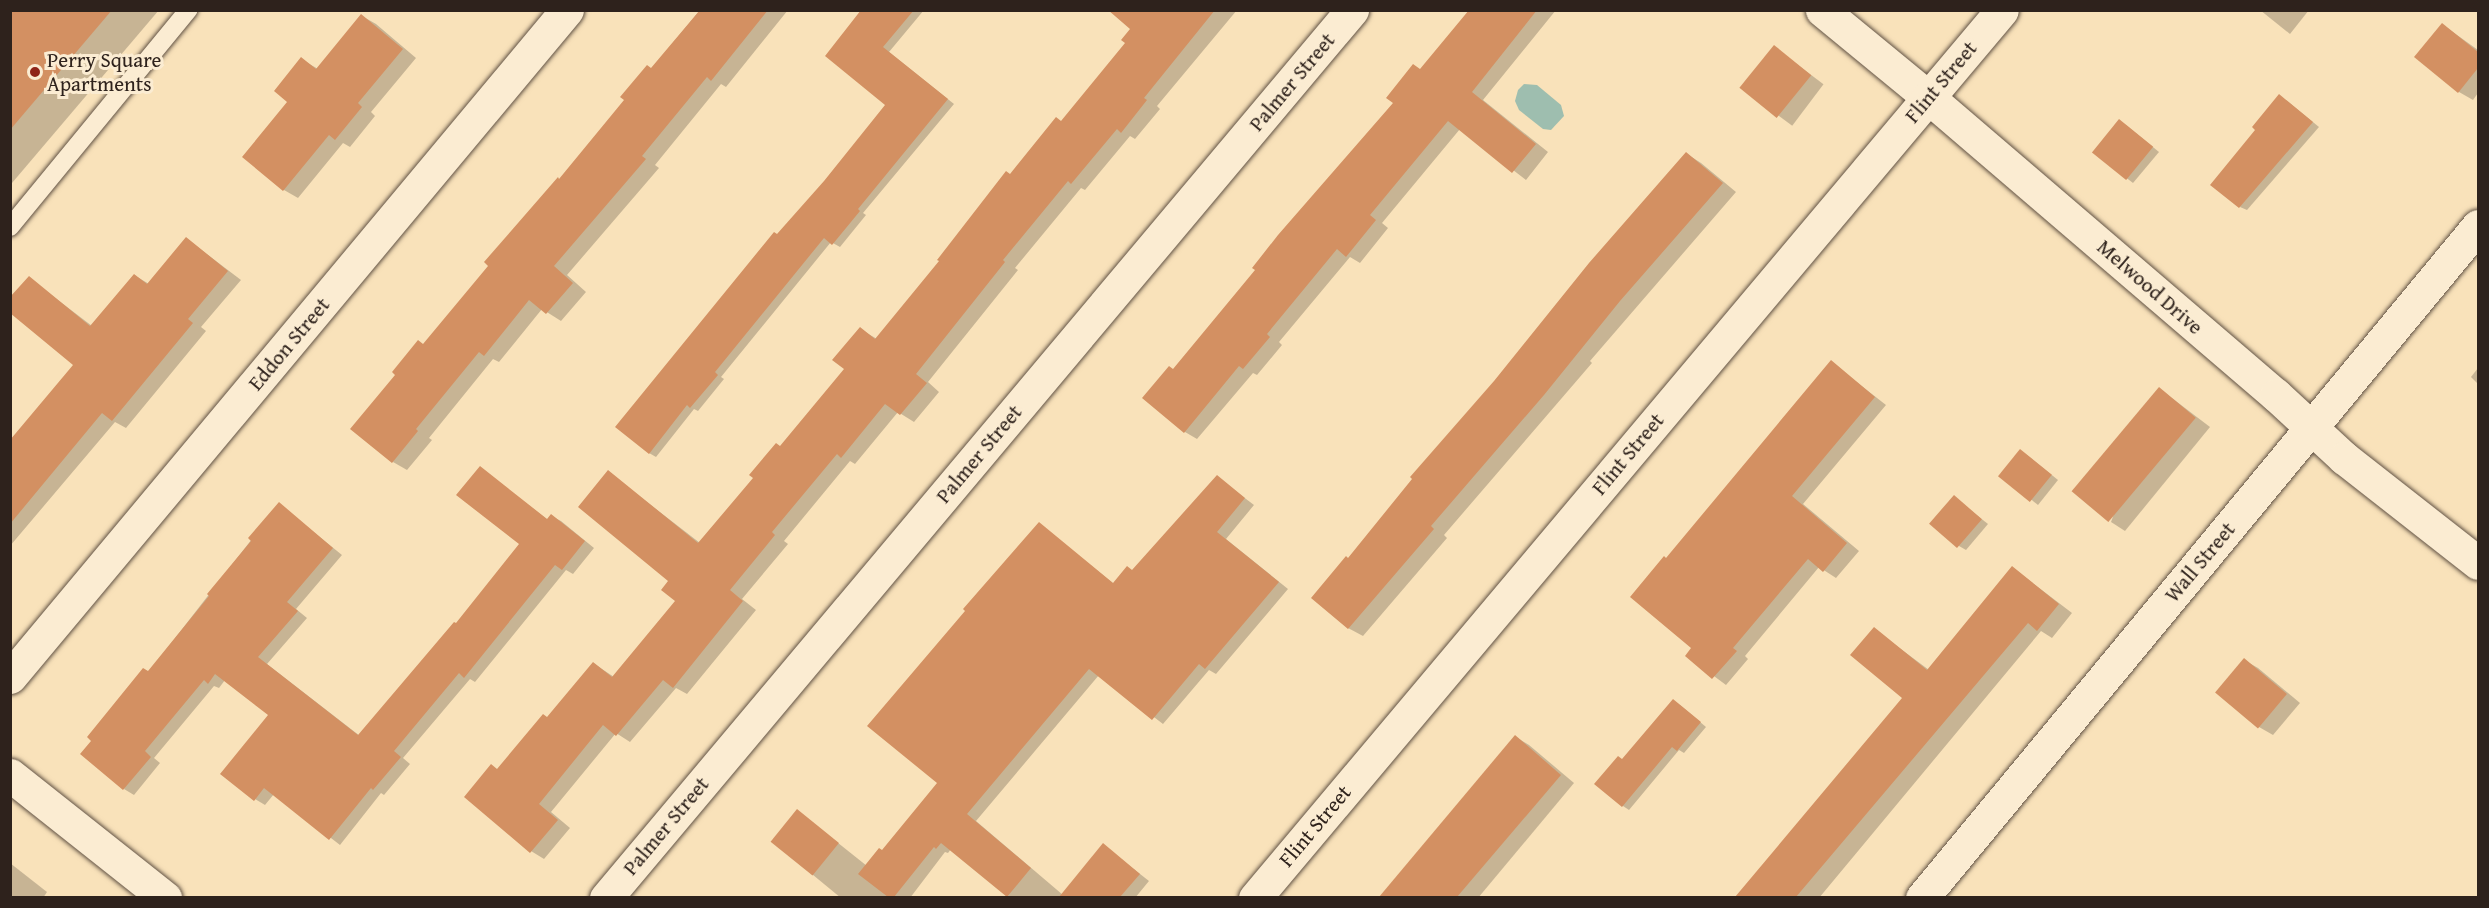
<!DOCTYPE html>
<html>
<head>
<meta charset="utf-8">
<style>
  body { margin:0 }
  #map { position:relative; width:2489px; height:908px; overflow:hidden; background:#f9e2ba; font-family:"Gentium Book Plus",serif }
  div>[style] { position:absolute }
  .water>* { inset:0; background:#9ebeaf }
  .shadow>* { inset:0; background:#0003; transform-origin:0 0 }
  .building>* { inset:0; background:#d39062; transform-origin:0 0 }
  .roads { filter:drop-shadow(0 0 2px #615244) drop-shadow(0 0 2px #615244) }
  .lane>* { height:18px; margin:-9px; padding:0 9px; transform-origin:9px; border-radius:9px; background:#fbecd2 }
  .street>* { height:33px; margin:-16.5px; padding:0 16.5px; transform-origin:16.5px; border-radius:16.5px; background:#fbecd2 }
  .dots>* { width:16px; height:16px; translate:-50% -50%; box-sizing:border-box; border:3px solid #fbecd2; border-radius:50% }
  span { translate:-50% -50%; white-space:nowrap; text-align:center; line-height:1.15; -webkit-text-stroke:6px #fbecd2; paint-order:stroke }
  .poi-label { font-size:21px; color:#2e221c }
  .left { translate:0 -50%; text-align:left }
  .street-label { font-size:21px; color:#2e221c }
  .frame { position:absolute; inset:0; border:12px solid #2e221c; pointer-events:none }
</style>
</head>
<body>
<div id="map">
  <div class="water">
    <i style="clip-path:polygon(1524px 84px,1537px 85px,1561px 105px,1564px 116px,1551px 130px,1543px 129px,1519px 110px,1515px 101px,1518px 90px)"></i>
  </div>
  <div class="shadow">
    <i style="clip-path:polygon(15px 10px,159px 10px,12px 183px,10px 16px)"></i>
    <i style="clip-path:polygon(700px 10px,788px 10px,726px 87px,721px 84px,655px 165px,659px 168px,567px 275px,586px 292px,561px 321px,542px 309px,499px 362px,493px 359px,429px 438px,432px 440px,407px 470px,393px 462px,424px 345px)"></i>
    <i style="clip-path:polygon(861px 10px,924px 10px,889px 52px,954px 104px,863px 213px,866px 215px,840px 247px,831px 242px,721px 377px,724px 379px,698px 411px,694px 409px,656px 457px,649px 453px,778px 236px,825px 182px,887px 104px)"></i>
    <i style="clip-path:polygon(1110px 10px,1237px 10px,1157px 106px,1160px 109px,1135px 139px,1130px 136px,1085px 190px,1081px 188px,1015px 268px,1018px 270px,928px 382px,939px 392px,914px 422px,898px 412px,855px 464px,850px 461px,784px 541px,788px 544px,742px 599px,756px 610px,687px 694px,676px 688px,630px 742px,616px 733px,551px 812px,570px 828px,544px 859px,531px 851px,498px 770px,548px 718px,593px 663px,614px 677px,677px 601px,671px 581px,608px 472px,700px 543px,846px 369px,860px 329px,877px 339px,1011px 175px,1062px 122px,1127px 43px,1132px 29px)"></i>
    <i style="clip-path:polygon(1470px 10px,1556px 10px,1483px 100px,1548px 152px,1526px 180px,1460px 129px,1382px 223px,1388px 228px,1360px 263px,1350px 257px,1279px 342px,1282px 345px,1257px 375px,1253px 373px,1197px 439px,1185px 432px,1173px 371px)"></i>
    <i style="clip-path:polygon(2260px 10px,2309px 10px,2290px 34px)"></i>
    <i style="clip-path:polygon(362px 16px,376px 24px,416px 58px,371px 112px,375px 116px,350px 147px,343px 143px,298px 198px,284px 190px,244px 156px,290px 101px,301px 59px,318px 69px)"></i>
    <i style="clip-path:polygon(2443px 25px,2478px 50px,2478px 93px,2473px 100px,2459px 92px)"></i>
    <i style="left:1774px;top:47px;width:62px;height:52px;rotate:37deg"></i>
    <i style="clip-path:polygon(2286px 100px,2319px 127px,2247px 210px,2240px 207px,2257px 130px)"></i>
    <i style="clip-path:polygon(2126px 125px,2159px 152px,2133px 183px,2093px 152px)"></i>
    <i style="clip-path:polygon(1687px 154px,1701px 163px,1736px 192px,1590px 361px,1592px 363px,1444px 535px,1447px 538px,1363px 636px,1348px 628px,1349px 560px)"></i>
    <i style="clip-path:polygon(187px 239px,241px 280px,201px 327px,206px 331px,126px 428px,115px 422px,10px 546px,10px 442px,75px 365px,29px 278px,92px 326px,134px 275px,149px 284px)"></i>
    <i style="clip-path:polygon(1831px 362px,1886px 405px,1803px 504px,1859px 551px,1836px 578px,1819px 567px,1745px 656px,1748px 659px,1726px 685px,1687px 656px,1693px 648px,1667px 559px)"></i>
    <i style="clip-path:polygon(2478px 368px,2478px 384px,2471px 377px)"></i>
    <i style="clip-path:polygon(2160px 389px,2210px 427px,2125px 531px,2111px 522px)"></i>
    <i style="clip-path:polygon(2027px 455px,2058px 480px,2038px 505px,2000px 475px)"></i>
    <i style="clip-path:polygon(480px 468px,548px 520px,551px 516px,561px 521px,594px 548px,573px 574px,566px 570px,475px 682px,470px 679px,403px 758px,410px 764px,384px 795px,381px 793px,340px 845px,274px 794px,265px 805px,255px 799px,270px 714px,225px 680px,219px 688px,214px 686px,154px 758px,160px 763px,134px 795px,124px 789px,148px 673px,279px 504px,342px 555px,296px 609px,307px 618px,267px 664px,360px 736px,457px 625px,521px 544px)"></i>
    <i style="clip-path:polygon(1217px 477px,1254px 505px,1226px 539px,1288px 589px,1216px 674px,1209px 670px,1163px 724px,1099px 675px,976px 821px,1063px 895px,1103px 845px,1149px 881px,1135px 898px,1011px 898px,951px 849px,948px 853px,945px 852px,910px 898px,841px 898px,773px 842px,798px 811px,867px 866px,883px 852px,939px 783px,1039px 524px,1114px 584px,1133px 571px)"></i>
    <i style="clip-path:polygon(1954px 497px,1988px 524px,1966px 550px,1959px 546px)"></i>
    <i style="clip-path:polygon(2013px 568px,2072px 613px,2052px 638px,2041px 631px,1819px 898px,1739px 898px,1904px 698px,1874px 629px,1929px 670px)"></i>
    <i style="clip-path:polygon(2244px 660px,2258px 668px,2300px 703px,2273px 735px,2259px 727px)"></i>
    <i style="clip-path:polygon(1680px 705px,1706px 727px,1684px 753px,1679px 750px,1629px 810px,1623px 806px,1623px 760px)"></i>
    <i style="clip-path:polygon(1516px 737px,1529px 745px,1574px 783px,1478px 898px,1380px 898px)"></i>
    <i style="clip-path:polygon(10px 863px,47px 892px,43px 898px,10px 898px)"></i>
  </div>
  <div class="building">
    <i style="clip-path:polygon(10px 10px,112px 10px,10px 130px)"></i>
    <i style="clip-path:polygon(700px 10px,768px 10px,711px 81px,707px 77px,642px 156px,646px 159px,554px 266px,573px 283px,546px 314px,529px 300px,484px 356px,479px 352px,416px 429px,418px 431px,392px 463px,350px 429px,395px 375px,392px 372px,418px 340px,423px 344px,488px 266px,484px 262px,558px 177px,559px 179px,624px 100px,620px 97px,647px 65px,651px 68px)"></i>
    <i style="clip-path:polygon(861px 10px,914px 10px,883px 47px,948px 99px,858px 209px,860px 211px,832px 245px,824px 238px,715px 372px,718px 375px,690px 408px,687px 405px,649px 454px,615px 427px,774px 232px,777px 234px,824px 181px,885px 105px,825px 56px)"></i>
    <i style="clip-path:polygon(1108px 10px,1215px 10px,1144px 98px,1147px 100px,1121px 133px,1117px 129px,1071px 184px,1068px 181px,1003px 260px,1005px 262px,916px 374px,927px 383px,900px 415px,885px 404px,841px 458px,837px 454px,772px 532px,775px 535px,730px 590px,743px 601px,673px 688px,663px 680px,616px 736px,603px 725px,539px 804px,558px 820px,530px 853px,464px 797px,491px 764px,497px 769px,543px 714px,547px 717px,593px 662px,612px 677px,675px 601px,661px 590px,668px 581px,578px 507px,608px 470px,698px 543px,753px 478px,749px 475px,776px 443px,780px 446px,844px 369px,832px 360px,860px 327px,875px 339px,939px 261px,937px 260px,1006px 171px,1010px 174px,1056px 117px,1061px 121px,1125px 43px,1121px 40px,1130px 29px)"></i>
    <i style="clip-path:polygon(1469px 10px,1537px 10px,1472px 92px,1536px 144px,1512px 173px,1448px 121px,1370px 215px,1376px 220px,1346px 257px,1337px 249px,1267px 334px,1270px 337px,1243px 369px,1239px 366px,1184px 433px,1142px 398px,1169px 366px,1173px 369px,1255px 270px,1252px 268px,1278px 235px,1393px 103px,1386px 98px,1413px 64px,1420px 69px)"></i>
    <i style="clip-path:polygon(361px 14px,403px 49px,358px 103px,362px 107px,335px 140px,329px 135px,283px 191px,242px 157px,287px 102px,274px 91px,301px 57px,316px 69px)"></i>
    <i style="clip-path:polygon(2442px 23px,2478px 52px,2478px 68px,2458px 93px,2414px 57px)"></i>
    <i style="left:1774px;top:45px;width:48px;height:55px;rotate:39deg"></i>
    <i style="clip-path:polygon(2279px 94px,2313px 122px,2239px 208px,2210px 185px,2255px 130px,2252px 127px)"></i>
    <i style="left:2119px;top:119px;width:44px;height:43px;rotate:39deg"></i>
    <i style="clip-path:polygon(1686px 152px,1723px 183px,1620px 301px,1544px 395px,1431px 526px,1434px 529px,1348px 629px,1311px 598px,1346px 556px,1348px 558px,1412px 479px,1410px 477px,1494px 381px,1589px 263px)"></i>
    <i style="clip-path:polygon(186px 237px,228px 271px,188px 319px,193px 323px,112px 421px,102px 413px,10px 524px,10px 440px,73px 365px,10px 313px,10px 297px,29px 276px,90px 326px,134px 274px,147px 284px)"></i>
    <i style="clip-path:polygon(1831px 360px,1875px 397px,1792px 496px,1847px 543px,1823px 572px,1808px 559px,1733px 648px,1737px 651px,1712px 679px,1685px 656px,1691px 648px,1630px 597px,1664px 556px,1666px 558px)"></i>
    <i style="left:2159px;top:387px;width:48px;height:136px;rotate:40deg"></i>
    <i style="left:2020px;top:449px;width:41px;height:35px;rotate:39deg"></i>
    <i style="clip-path:polygon(480px 466px,547px 519px,551px 514px,585px 541px,562px 570px,555px 565px,464px 678px,459px 673px,394px 751px,401px 757px,373px 790px,371px 788px,329px 840px,264px 788px,254px 801px,220px 774px,268px 715px,215px 674px,208px 684px,204px 680px,145px 751px,151px 757px,123px 790px,80px 754px,91px 741px,87px 737px,143px 668px,148px 671px,209px 596px,207px 594px,251px 541px,248px 538px,279px 502px,333px 548px,287px 602px,298px 611px,258px 657px,358px 735px,454px 622px,456px 623px,519px 544px,456px 495px)"></i>
    <i style="clip-path:polygon(1217px 475px,1245px 498px,1217px 532px,1279px 582px,1205px 669px,1199px 664px,1152px 720px,1089px 669px,967px 814px,1031px 868px,1007px 897px,941px 843px,936px 849px,934px 847px,894px 897px,888px 897px,858px 874px,879px 848px,882px 850px,937px 783px,867px 726px,965px 611px,963px 609px,1039px 522px,1113px 583px,1127px 566px,1132px 570px)"></i>
    <i style="left:1954px;top:495px;width:37px;height:38px;rotate:41deg"></i>
    <i style="clip-path:polygon(2012px 566px,2059px 604px,2037px 631px,2028px 623px,1796px 897px,1735px 897px,1902px 698px,1850px 655px,1874px 627px,1927px 670px)"></i>
    <i style="left:2244px;top:658px;width:56px;height:45px;rotate:40deg"></i>
    <i style="clip-path:polygon(1673px 699px,1701px 722px,1677px 751px,1672px 747px,1622px 807px,1594px 784px,1618px 756px,1622px 759px)"></i>
    <i style="clip-path:polygon(1515px 735px,1561px 775px,1457px 897px,1379px 897px)"></i>
    <i style="left:797px;top:809px;width:54px;height:42px;rotate:39deg"></i>
    <i style="clip-path:polygon(1103px 843px,1140px 874px,1120px 897px,1059px 897px)"></i>
  </div>
  <div class="roads">
    <div class="lane">
      <i style="left:10px;top:227px;width:281px;rotate:-50.6deg"></i>
    </div>
    <div class="street">
      <i style="left:1822px;top:10px;width:137px;rotate:39.4deg"></i>
      <i style="left:1928px;top:97px;width:458px;rotate:40.6deg"></i>
      <i style="left:2276px;top:395px;width:93px;rotate:42.8deg"></i>
      <i style="left:2344px;top:458px;width:170px;rotate:38.1deg"></i>
      <i style="left:10px;top:677px;width:869px;rotate:-50.14deg"></i>
      <i style="left:10px;top:775px;width:198px;rotate:38.4deg"></i>
      <i style="left:606px;top:898px;width:1160px;rotate:-49.97deg"></i>
      <i style="left:1255px;top:898px;width:1160px;rotate:-49.93deg"></i>
      <i style="left:1922px;top:898px;width:872px;rotate:-50.4deg"></i>
    </div>
  </div>
  <div class="dots">
    <i style="left:35px;top:72px;background:#8f2418"></i>
  </div>
  <div class="poi-label">
    <span class="left" style="left:47px;top:72px">Perry Square<br>Apartments</span>
  </div>
  <div class="street-label">
    <span style="left:1292px;top:82px;rotate:-50deg">Palmer Street</span>
    <span style="left:1941px;top:82px;rotate:-50deg">Flint Street</span>
    <span style="left:2150px;top:287px;rotate:41deg">Melwood Drive</span>
    <span style="left:289px;top:344px;rotate:-50deg">Eddon Street</span>
    <span style="left:979px;top:454px;rotate:-50deg">Palmer Street</span>
    <span style="left:1628px;top:454px;rotate:-50deg">Flint Street</span>
    <span style="left:2200px;top:562px;rotate:-50deg">Wall Street</span>
    <span style="left:666px;top:826px;rotate:-50deg">Palmer Street</span>
    <span style="left:1315px;top:826px;rotate:-50deg">Flint Street</span>
  </div>
  <div class="frame"></div>
</div>
</body>
</html>
